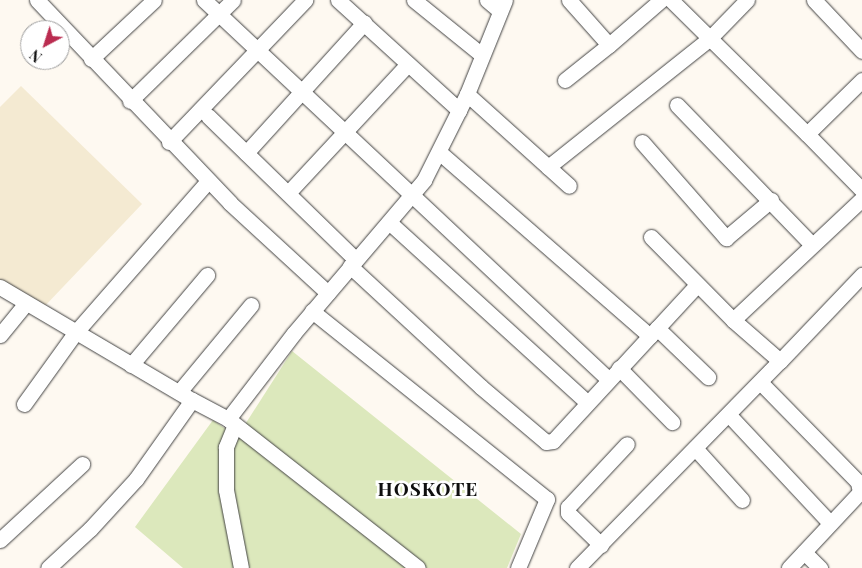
<!DOCTYPE html>
<html>
<head>
<meta charset="utf-8">
<style>
  body { margin:0 }
  #map { position:relative; width:862px; height:568px; overflow:hidden; background:#fef9f1; font-family:"Playfair Display",serif }
  div>[style] { position:absolute }
  .farmland>* { inset:0; background:#f4ead2 }
  .green>* { inset:0; background:#dce8bc }
  .roads { filter:drop-shadow(0 0 1px #424242) drop-shadow(0 0 1px #424242) }
  .minor>* { height:15px; margin:-7.5px; padding:0 7.5px; transform-origin:7.5px; border-radius:7.5px; background:#fff }
  span { translate:-50% -50%; white-space:nowrap; text-align:center; line-height:1.15; -webkit-text-stroke:5px #fff; paint-order:stroke }
  .district-label { font-size:19px; color:#0f0f0f; font-weight:700; letter-spacing:1px }
  .north { position:absolute; left:20px; top:20px; width:50px; height:50px; box-sizing:border-box; background:#fff; border:1px solid #9f9f9f; border-radius:50%; rotate:220deg; font-size:14px; font-weight:700; line-height:20px; text-align:center; color:#0f0f0f }
  .north::after { content:''; display:block; margin:auto; width:18px; height:22px; background:#ba2c50; clip-path:polygon(50% 0,100% 100%,50% 72%,0 100%) }
</style>
</head>
<body>
<div id="map">
  <div class="farmland">
    <i style="clip-path:polygon(21px 86px,142px 204px,43px 308px,0 281px,0 107px)"></i>
  </div>
  <div class="green">
    <i style="clip-path:polygon(292px 351px,521px 534px,507px 568px,183px 568px,135px 527px,213px 420px,237px 437px)"></i>
  </div>
  <div class="roads">
    <div class="minor">
      <i style="left:37px;top:0;width:280px;rotate:46.4deg"></i>
      <i style="left:230px;top:203px;width:133px;rotate:42.6deg"></i>
      <i style="left:204px;top:0;width:554px;rotate:43.17deg"></i>
      <i style="left:338px;top:0;width:164px;rotate:42.3deg"></i>
      <i style="left:414px;top:0;width:87px;rotate:39deg"></i>
      <i style="left:487px;top:0;width:17px;rotate:40deg"></i>
      <i style="left:569px;top:0;width:60px;rotate:48.4deg"></i>
      <i style="left:609px;top:45px;width:69px;rotate:-40.9deg"></i>
      <i style="left:671px;top:0;width:191px;rotate:44.6deg"></i>
      <i style="left:814px;top:0;width:70px;rotate:46.7deg"></i>
      <i style="left:91px;top:59px;width:86px;rotate:-43.1deg"></i>
      <i style="left:565px;top:80px;width:56px;rotate:-38.5deg"></i>
      <i style="left:862px;top:80px;width:77px;rotate:135.5deg"></i>
      <i style="left:807px;top:134px;width:78px;rotate:45.5deg"></i>
      <i style="left:467px;top:94px;width:137px;rotate:42deg"></i>
      <i style="left:130px;top:101px;width:144px;rotate:-44.4deg"></i>
      <i style="left:677px;top:105px;width:194px;rotate:46deg"></i>
      <i style="left:208px;top:116px;width:206px;rotate:44.2deg"></i>
      <i style="left:169px;top:142px;width:197px;rotate:-46.2deg"></i>
      <i style="left:642px;top:142px;width:128px;rotate:48.8deg"></i>
      <i style="left:726px;top:238px;width:59px;rotate:-40.2deg"></i>
      <i style="left:439px;top:152px;width:280px;rotate:41.1deg"></i>
      <i style="left:246px;top:153px;width:176px;rotate:-47.8deg"></i>
      <i style="left:548px;top:167px;width:207px;rotate:-38.5deg"></i>
      <i style="left:710px;top:38px;width:53px;rotate:-45.8deg"></i>
      <i style="left:288px;top:193px;width:176px;rotate:-47.1deg"></i>
      <i style="left:390px;top:223px;width:266px;rotate:42.3deg"></i>
      <i style="left:651px;top:237px;width:117px;rotate:45.3deg"></i>
      <i style="left:350px;top:266px;width:178px;rotate:42.7deg"></i>
      <i style="left:481px;top:387px;width:85px;rotate:40.2deg"></i>
      <i style="left:546px;top:442px;width:7px;rotate:-8deg"></i>
      <i style="left:553px;top:441px;width:212px;rotate:-47.3deg"></i>
      <i style="left:0;top:287px;width:223px;rotate:30.5deg"></i>
      <i style="left:192px;top:400px;width:97px;rotate:125.3deg"></i>
      <i style="left:136px;top:479px;width:68px;rotate:132.6deg"></i>
      <i style="left:90px;top:529px;width:57px;rotate:137.1deg"></i>
      <i style="left:312px;top:311px;width:301px;rotate:38.7deg"></i>
      <i style="left:547px;top:499px;width:75px;rotate:112.8deg"></i>
      <i style="left:657px;top:328px;width:71px;rotate:43.9deg"></i>
      <i style="left:0;top:335px;width:41px;rotate:-50.9deg"></i>
      <i style="left:780px;top:361px;width:119px;rotate:-46.4deg"></i>
      <i style="left:131px;top:365px;width:118px;rotate:-49.8deg"></i>
      <i style="left:619px;top:368px;width:76px;rotate:45.5deg"></i>
      <i style="left:760px;top:382px;width:140px;rotate:45.6deg"></i>
      <i style="left:858px;top:482px;width:10px;rotate:79deg"></i>
      <i style="left:860px;top:492px;width:104px;rotate:133.1deg"></i>
      <i style="left:179px;top:392px;width:113px;rotate:-50.4deg"></i>
      <i style="left:192px;top:400px;width:41px;rotate:27.8deg"></i>
      <i style="left:228px;top:419px;width:241px;rotate:38.1deg"></i>
      <i style="left:24px;top:404px;width:87px;rotate:-54.3deg"></i>
      <i style="left:75px;top:333px;width:202px;rotate:-48.8deg"></i>
      <i style="left:729px;top:415px;width:148px;rotate:46.9deg"></i>
      <i style="left:228px;top:419px;width:108px;rotate:-52.5deg"></i>
      <i style="left:294px;top:333px;width:201px;rotate:-49.6deg"></i>
      <i style="left:424px;top:180px;width:96px;rotate:-63.4deg"></i>
      <i style="left:467px;top:94px;width:101px;rotate:-68deg"></i>
      <i style="left:234px;top:427px;width:22px;rotate:112deg"></i>
      <i style="left:226px;top:447px;width:43px;rotate:90deg"></i>
      <i style="left:226px;top:490px;width:79px;rotate:79.1deg"></i>
      <i style="left:695px;top:448px;width:70px;rotate:47.9deg"></i>
      <i style="left:0;top:540px;width:112px;rotate:-42.8deg"></i>
      <i style="left:601px;top:545px;width:46px;rotate:-135.9deg"></i>
      <i style="left:568px;top:513px;width:6px;rotate:-90deg"></i>
      <i style="left:568px;top:507px;width:86px;rotate:-46.9deg"></i>
      <i style="left:804px;top:552px;width:23px;rotate:45deg"></i>
      <i style="left:577px;top:568px;width:290px;rotate:-45.6deg"></i>
      <i style="left:780px;top:361px;width:62px;rotate:-138.9deg"></i>
      <i style="left:733px;top:320px;width:177px;rotate:-43.2deg"></i>
    </div>
  </div>
  <div class="district-label">
    <span style="left:428px;top:489px">HOSKOTE</span>
  </div>
  <div class="north">N</div>
</div>
</body>
</html>
